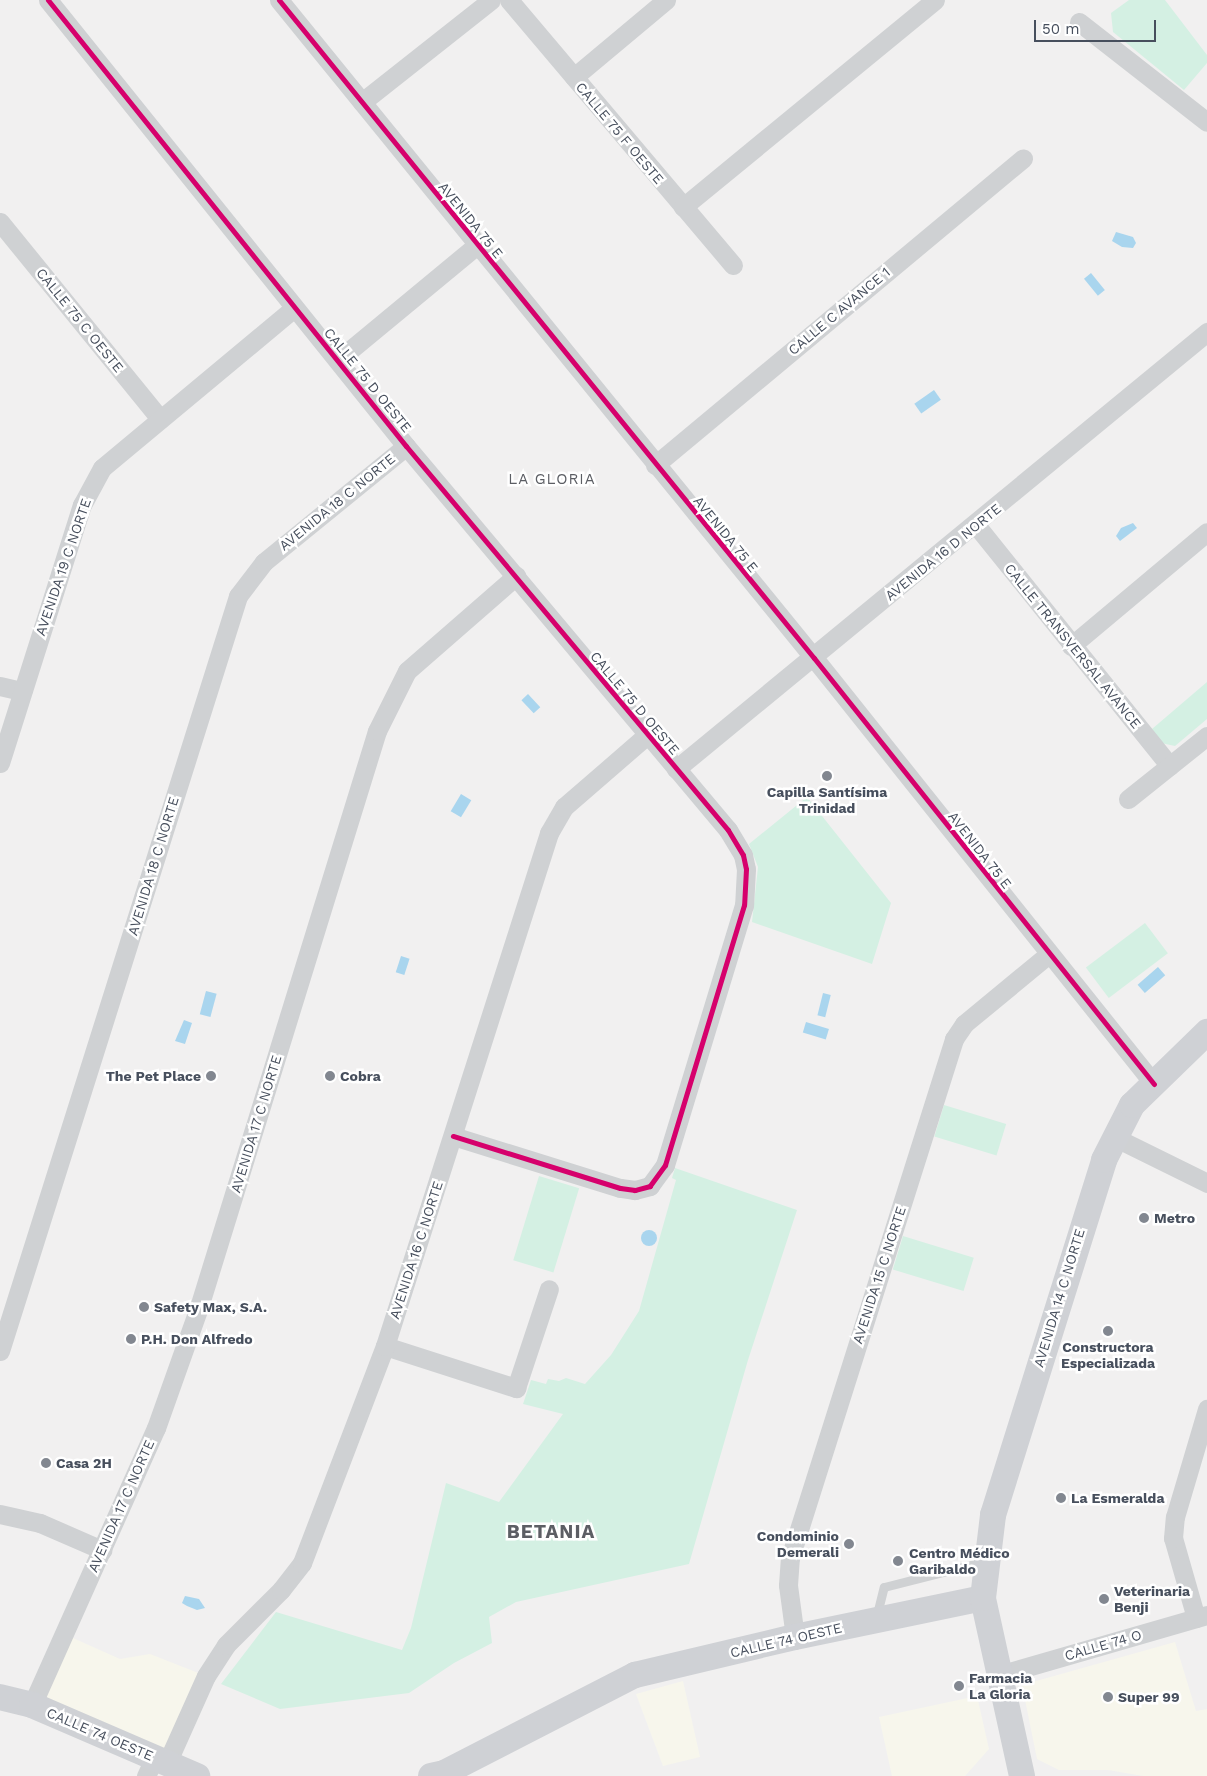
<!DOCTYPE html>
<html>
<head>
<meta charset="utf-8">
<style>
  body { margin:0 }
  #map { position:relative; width:1207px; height:1776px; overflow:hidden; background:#f1f0f0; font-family:"Work Sans",sans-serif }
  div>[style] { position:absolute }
  .commercial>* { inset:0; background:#f7f6ec }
  .green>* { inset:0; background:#d4f0e3; transform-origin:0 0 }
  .water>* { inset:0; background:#a9d5ee; transform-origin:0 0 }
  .round { border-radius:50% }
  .lane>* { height:9px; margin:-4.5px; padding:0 4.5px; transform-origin:4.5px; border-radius:4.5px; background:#cfd1d3 }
  .street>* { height:19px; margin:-9.5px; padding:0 9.5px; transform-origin:9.5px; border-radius:9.5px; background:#cfd1d3 }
  .secondary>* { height:26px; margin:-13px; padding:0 13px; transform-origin:13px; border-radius:13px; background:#cfd1d5 }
  .cycleway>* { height:5px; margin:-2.5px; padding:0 2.5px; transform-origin:2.5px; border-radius:2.5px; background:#d6006c }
  .dots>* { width:14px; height:14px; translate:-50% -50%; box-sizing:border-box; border:2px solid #fff; border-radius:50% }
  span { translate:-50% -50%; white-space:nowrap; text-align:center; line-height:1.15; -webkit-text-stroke:5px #fff; paint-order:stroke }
  .street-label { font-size:14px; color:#474f5d }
  .poi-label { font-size:14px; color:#474f5d; font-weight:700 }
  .right { translate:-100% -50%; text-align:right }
  .left { translate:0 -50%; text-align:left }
  .neighbourhood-label { font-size:15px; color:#5c5e64; letter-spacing:1px }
  .district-label { font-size:19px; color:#5c5e64; font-weight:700; letter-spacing:1px }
  .scale { position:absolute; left:1034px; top:20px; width:122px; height:22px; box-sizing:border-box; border:2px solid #474f5d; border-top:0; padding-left:6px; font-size:15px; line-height:18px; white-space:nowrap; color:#474f5d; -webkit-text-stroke:4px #fff; paint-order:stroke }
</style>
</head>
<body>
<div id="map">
  <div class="commercial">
    <i style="clip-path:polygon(64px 1634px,120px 1659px,150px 1654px,206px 1676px,167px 1763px,32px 1705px)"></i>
    <i style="clip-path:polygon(1175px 1642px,1196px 1711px,1207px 1709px,1207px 1776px,1143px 1776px,1108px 1770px,1059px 1770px,1037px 1759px,1022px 1685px)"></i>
    <i style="clip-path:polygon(683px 1681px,700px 1757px,663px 1766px,636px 1694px)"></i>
    <i style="clip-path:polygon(977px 1696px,989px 1749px,965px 1776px,892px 1776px,879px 1717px)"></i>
  </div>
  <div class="green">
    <i style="clip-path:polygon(1129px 0,1165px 0,1207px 55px,1207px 63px,1184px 90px,1113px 32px,1111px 13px)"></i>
    <i style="clip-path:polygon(1207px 682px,1207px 719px,1175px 746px,1161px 743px,1152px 729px)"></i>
    <i style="clip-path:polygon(807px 797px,891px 903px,872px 964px,752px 922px,758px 867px,749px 844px)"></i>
    <i style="left:1145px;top:923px;width:38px;height:74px;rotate:53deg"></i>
    <i style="left:944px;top:1105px;width:65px;height:33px;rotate:17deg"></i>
    <i style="clip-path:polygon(675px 1168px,797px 1210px,748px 1360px,689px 1564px,516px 1602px,489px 1617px,492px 1643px,454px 1663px,409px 1693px,280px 1709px,221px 1684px,276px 1612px,402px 1650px,411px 1628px,446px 1483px,499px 1502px,563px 1414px,523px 1404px,531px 1380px,546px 1384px,548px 1379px,559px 1381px,566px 1378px,585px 1384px,611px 1355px,639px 1311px,676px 1180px,672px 1178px)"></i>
    <i style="left:539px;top:1176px;width:42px;height:88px;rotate:17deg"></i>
    <i style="left:903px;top:1236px;width:74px;height:35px;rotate:17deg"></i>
  </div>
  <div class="water">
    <i style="clip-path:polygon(1116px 232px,1133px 237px,1136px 243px,1133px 248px,1122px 247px,1112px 241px)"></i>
    <i style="left:1091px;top:273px;width:22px;height:9px;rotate:51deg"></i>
    <i style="left:934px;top:390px;width:12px;height:24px;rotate:55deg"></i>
    <i style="clip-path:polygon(1133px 523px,1137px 528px,1120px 541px,1116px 536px,1121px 528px)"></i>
    <i style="left:528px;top:694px;width:18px;height:9px;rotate:47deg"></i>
    <i style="left:461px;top:794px;width:12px;height:20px;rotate:31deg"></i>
    <i style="left:401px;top:956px;width:9px;height:17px;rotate:18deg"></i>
    <i style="left:1158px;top:967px;width:11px;height:27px;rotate:49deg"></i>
    <i style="left:206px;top:991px;width:11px;height:24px;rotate:15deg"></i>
    <i style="left:823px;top:993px;width:8px;height:23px;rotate:14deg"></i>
    <i style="clip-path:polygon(184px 1020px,192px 1023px,185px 1044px,175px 1041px)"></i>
    <i style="left:806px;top:1022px;width:24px;height:11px;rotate:17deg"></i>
    <i class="round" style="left:641px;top:1230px;width:16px;height:16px"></i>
    <i style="clip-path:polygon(185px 1596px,199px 1599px,205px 1608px,197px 1610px,187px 1606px,182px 1603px)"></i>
  </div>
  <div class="lane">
    <i style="left:876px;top:1618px;width:32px;rotate:-76deg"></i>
    <i style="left:884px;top:1587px;width:105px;rotate:-14.3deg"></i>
  </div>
  <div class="street">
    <i style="left:48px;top:0;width:572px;rotate:51.25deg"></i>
    <i style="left:406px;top:446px;width:501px;rotate:50.02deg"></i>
    <i style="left:728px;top:830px;width:29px;rotate:59deg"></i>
    <i style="left:743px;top:855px;width:14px;rotate:78deg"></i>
    <i style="left:746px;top:869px;width:36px;rotate:93deg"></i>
    <i style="left:744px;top:905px;width:272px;rotate:106.9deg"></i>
    <i style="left:665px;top:1165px;width:26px;rotate:126deg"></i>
    <i style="left:650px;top:1186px;width:16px;rotate:165deg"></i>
    <i style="left:635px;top:1190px;width:15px;rotate:-172deg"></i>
    <i style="left:620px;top:1188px;width:175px;rotate:-162.7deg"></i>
    <i style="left:279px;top:0;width:848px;rotate:50.89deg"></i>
    <i style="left:814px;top:658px;width:545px;rotate:51.41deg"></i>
    <i style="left:509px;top:0;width:347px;rotate:49.8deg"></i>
    <i style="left:1079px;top:22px;width:162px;rotate:38deg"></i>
    <i style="left:574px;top:77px;width:120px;rotate:-39.9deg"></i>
    <i style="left:362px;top:102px;width:164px;rotate:-38.3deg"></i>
    <i style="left:683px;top:207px;width:326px;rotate:-39.4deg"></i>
    <i style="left:0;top:222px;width:254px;rotate:50.9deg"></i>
    <i style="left:338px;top:360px;width:180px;rotate:-39.6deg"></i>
    <i style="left:655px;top:465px;width:479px;rotate:-39.8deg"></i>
    <i style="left:976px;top:525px;width:309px;rotate:51.2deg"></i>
    <i style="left:1071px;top:646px;width:177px;rotate:-40deg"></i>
    <i style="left:0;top:686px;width:23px;rotate:13deg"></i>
    <i style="left:0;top:763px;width:271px;rotate:-72.4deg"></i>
    <i style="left:82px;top:505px;width:42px;rotate:-61.6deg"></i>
    <i style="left:102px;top:468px;width:250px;rotate:-39.8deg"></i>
    <i style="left:676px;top:769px;width:688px;rotate:-39.45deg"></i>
    <i style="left:1128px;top:799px;width:101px;rotate:-38.6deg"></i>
    <i style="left:1114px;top:1137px;width:104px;rotate:26.3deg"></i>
    <i style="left:385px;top:1346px;width:138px;rotate:17.8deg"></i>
    <i style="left:516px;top:1388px;width:104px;rotate:-71.6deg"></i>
    <i style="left:0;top:1351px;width:792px;rotate:-72.5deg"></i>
    <i style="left:238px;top:596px;width:43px;rotate:-52.6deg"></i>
    <i style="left:264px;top:562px;width:183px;rotate:-39.2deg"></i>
    <i style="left:0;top:1514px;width:41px;rotate:12.7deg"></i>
    <i style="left:40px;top:1523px;width:68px;rotate:23.5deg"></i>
    <i style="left:1196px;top:1618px;width:83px;rotate:-106deg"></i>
    <i style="left:1173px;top:1538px;width:21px;rotate:-85deg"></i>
    <i style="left:1175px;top:1517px;width:113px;rotate:-73.5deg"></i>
    <i style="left:795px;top:1637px;width:52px;rotate:-97.7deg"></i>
    <i style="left:788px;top:1585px;width:27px;rotate:-86deg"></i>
    <i style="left:790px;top:1558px;width:544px;rotate:-72.46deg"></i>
    <i style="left:954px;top:1039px;width:18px;rotate:-56deg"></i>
    <i style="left:964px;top:1024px;width:110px;rotate:-39.5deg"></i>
    <i style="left:999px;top:1675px;width:216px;rotate:-16.1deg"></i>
    <i style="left:32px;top:1705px;width:303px;rotate:-65.9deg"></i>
    <i style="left:156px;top:1428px;width:128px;rotate:-70.4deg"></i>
    <i style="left:199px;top:1307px;width:603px;rotate:-72.83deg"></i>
    <i style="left:377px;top:731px;width:67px;rotate:-63.4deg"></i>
    <i style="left:407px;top:671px;width:145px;rotate:-41.1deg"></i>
    <i style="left:167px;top:1763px;width:95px;rotate:-65.9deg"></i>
    <i style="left:206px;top:1676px;width:37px;rotate:-57deg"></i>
    <i style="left:226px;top:1645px;width:78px;rotate:-45deg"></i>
    <i style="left:281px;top:1590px;width:34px;rotate:-52deg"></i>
    <i style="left:302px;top:1563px;width:232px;rotate:-69.1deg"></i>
    <i style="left:385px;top:1346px;width:539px;rotate:-72.27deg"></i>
    <i style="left:549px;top:833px;width:30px;rotate:-60deg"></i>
    <i style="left:564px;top:807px;width:108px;rotate:-40.9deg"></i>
    <i style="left:146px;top:1776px;width:21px;rotate:-65deg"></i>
  </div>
  <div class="secondary">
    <i style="left:0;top:1697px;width:33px;rotate:14deg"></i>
    <i style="left:32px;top:1705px;width:180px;rotate:23.3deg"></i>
    <i style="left:431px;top:1776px;width:13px;rotate:-13deg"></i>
    <i style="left:444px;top:1773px;width:215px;rotate:-27.2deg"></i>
    <i style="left:635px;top:1675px;width:164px;rotate:-13.4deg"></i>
    <i style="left:795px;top:1637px;width:192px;rotate:-11.7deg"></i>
    <i style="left:1022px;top:1776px;width:182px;rotate:-102.4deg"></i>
    <i style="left:983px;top:1598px;width:84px;rotate:-83.1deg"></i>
    <i style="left:993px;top:1515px;width:372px;rotate:-72.6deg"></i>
    <i style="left:1104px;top:1160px;width:62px;rotate:-63deg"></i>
    <i style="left:1132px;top:1105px;width:105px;rotate:-44.2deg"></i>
  </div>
  <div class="cycleway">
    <i style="left:48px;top:0;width:572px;rotate:51.25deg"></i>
    <i style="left:406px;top:446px;width:501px;rotate:50.02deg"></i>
    <i style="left:728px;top:830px;width:29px;rotate:59deg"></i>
    <i style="left:743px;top:855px;width:14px;rotate:78deg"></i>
    <i style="left:746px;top:869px;width:36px;rotate:93deg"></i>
    <i style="left:744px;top:905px;width:272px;rotate:106.9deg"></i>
    <i style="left:665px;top:1165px;width:26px;rotate:126deg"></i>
    <i style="left:650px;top:1186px;width:16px;rotate:165deg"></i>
    <i style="left:635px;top:1190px;width:15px;rotate:-172deg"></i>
    <i style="left:620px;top:1188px;width:175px;rotate:-162.7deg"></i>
    <i style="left:279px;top:0;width:848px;rotate:50.89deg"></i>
    <i style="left:814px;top:658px;width:545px;rotate:51.41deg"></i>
  </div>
  <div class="dots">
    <i style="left:827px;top:776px;background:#828790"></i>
    <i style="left:211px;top:1076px;background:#828790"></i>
    <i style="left:330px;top:1076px;background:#828790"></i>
    <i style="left:1144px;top:1218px;background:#828790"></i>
    <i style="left:144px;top:1307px;background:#828790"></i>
    <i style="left:1108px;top:1331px;background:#828790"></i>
    <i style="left:131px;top:1339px;background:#828790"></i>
    <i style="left:46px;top:1463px;background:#828790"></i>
    <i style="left:1061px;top:1498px;background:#828790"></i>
    <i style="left:849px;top:1544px;background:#828790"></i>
    <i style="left:898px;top:1561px;background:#828790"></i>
    <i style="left:1104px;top:1599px;background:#828790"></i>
    <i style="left:959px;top:1686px;background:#828790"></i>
    <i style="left:1108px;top:1697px;background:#828790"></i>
  </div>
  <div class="street-label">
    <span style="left:620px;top:133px;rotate:50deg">CALLE 75 F OESTE</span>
    <span style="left:471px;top:220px;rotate:51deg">AVENIDA 75 E</span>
    <span style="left:839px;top:311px;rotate:-40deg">CALLE C AVANCE 1</span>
    <span style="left:80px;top:320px;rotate:51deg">CALLE 75 C OESTE</span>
    <span style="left:368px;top:380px;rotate:51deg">CALLE 75 D OESTE</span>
    <span style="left:337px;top:502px;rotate:-39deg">AVENIDA 18 C NORTE</span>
    <span style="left:726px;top:534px;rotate:51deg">AVENIDA 75 E</span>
    <span style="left:943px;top:552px;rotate:-39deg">AVENIDA 16 D NORTE</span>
    <span style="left:63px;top:567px;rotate:-71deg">AVENIDA 19 C NORTE</span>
    <span style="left:1073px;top:646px;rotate:51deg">CALLE TRANSVERSAL AVANCE</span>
    <span style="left:635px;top:703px;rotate:50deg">CALLE 75 D OESTE</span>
    <span style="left:980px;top:850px;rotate:52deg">AVENIDA 75 E</span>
    <span style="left:153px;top:866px;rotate:-73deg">AVENIDA 18 C NORTE</span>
    <span style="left:256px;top:1124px;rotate:-73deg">AVENIDA 17 C NORTE</span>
    <span style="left:416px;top:1250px;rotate:-72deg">AVENIDA 16 C NORTE</span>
    <span style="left:879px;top:1275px;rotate:-72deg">AVENIDA 15 C NORTE</span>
    <span style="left:1059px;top:1298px;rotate:-73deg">AVENIDA 14 C NORTE</span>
    <span style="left:121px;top:1506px;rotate:-66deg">AVENIDA 17 C NORTE</span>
    <span style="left:786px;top:1640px;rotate:-13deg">CALLE 74 OESTE</span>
    <span style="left:1103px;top:1645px;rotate:-16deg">CALLE 74 O</span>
    <span style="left:100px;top:1734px;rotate:23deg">CALLE 74 OESTE</span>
  </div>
  <div class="poi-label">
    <span style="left:827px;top:800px">Capilla Santísima<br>Trinidad</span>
    <span class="right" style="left:201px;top:1076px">The Pet Place</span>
    <span class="left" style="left:340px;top:1076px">Cobra</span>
    <span class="left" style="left:1154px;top:1218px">Metro</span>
    <span class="left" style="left:154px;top:1307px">Safety Max, S.A.</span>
    <span class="left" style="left:141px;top:1339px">P.H. Don Alfredo</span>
    <span style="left:1108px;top:1355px">Constructora<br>Especializada</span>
    <span class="left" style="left:56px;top:1463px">Casa 2H</span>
    <span class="left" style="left:1071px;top:1498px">La Esmeralda</span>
    <span class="right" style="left:839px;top:1544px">Condominio<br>Demerali</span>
    <span class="left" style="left:909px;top:1561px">Centro Médico<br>Garibaldo</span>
    <span class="left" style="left:1114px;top:1599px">Veterinaria<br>Benji</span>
    <span class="left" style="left:969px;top:1686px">Farmacia<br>La Gloria</span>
    <span class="left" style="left:1118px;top:1697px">Super 99</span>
  </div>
  <div class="neighbourhood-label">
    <span style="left:552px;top:480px">LA GLORIA</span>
  </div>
  <div class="district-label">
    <span style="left:551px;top:1532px">BETANIA</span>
  </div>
  <div class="scale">50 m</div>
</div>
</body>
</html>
